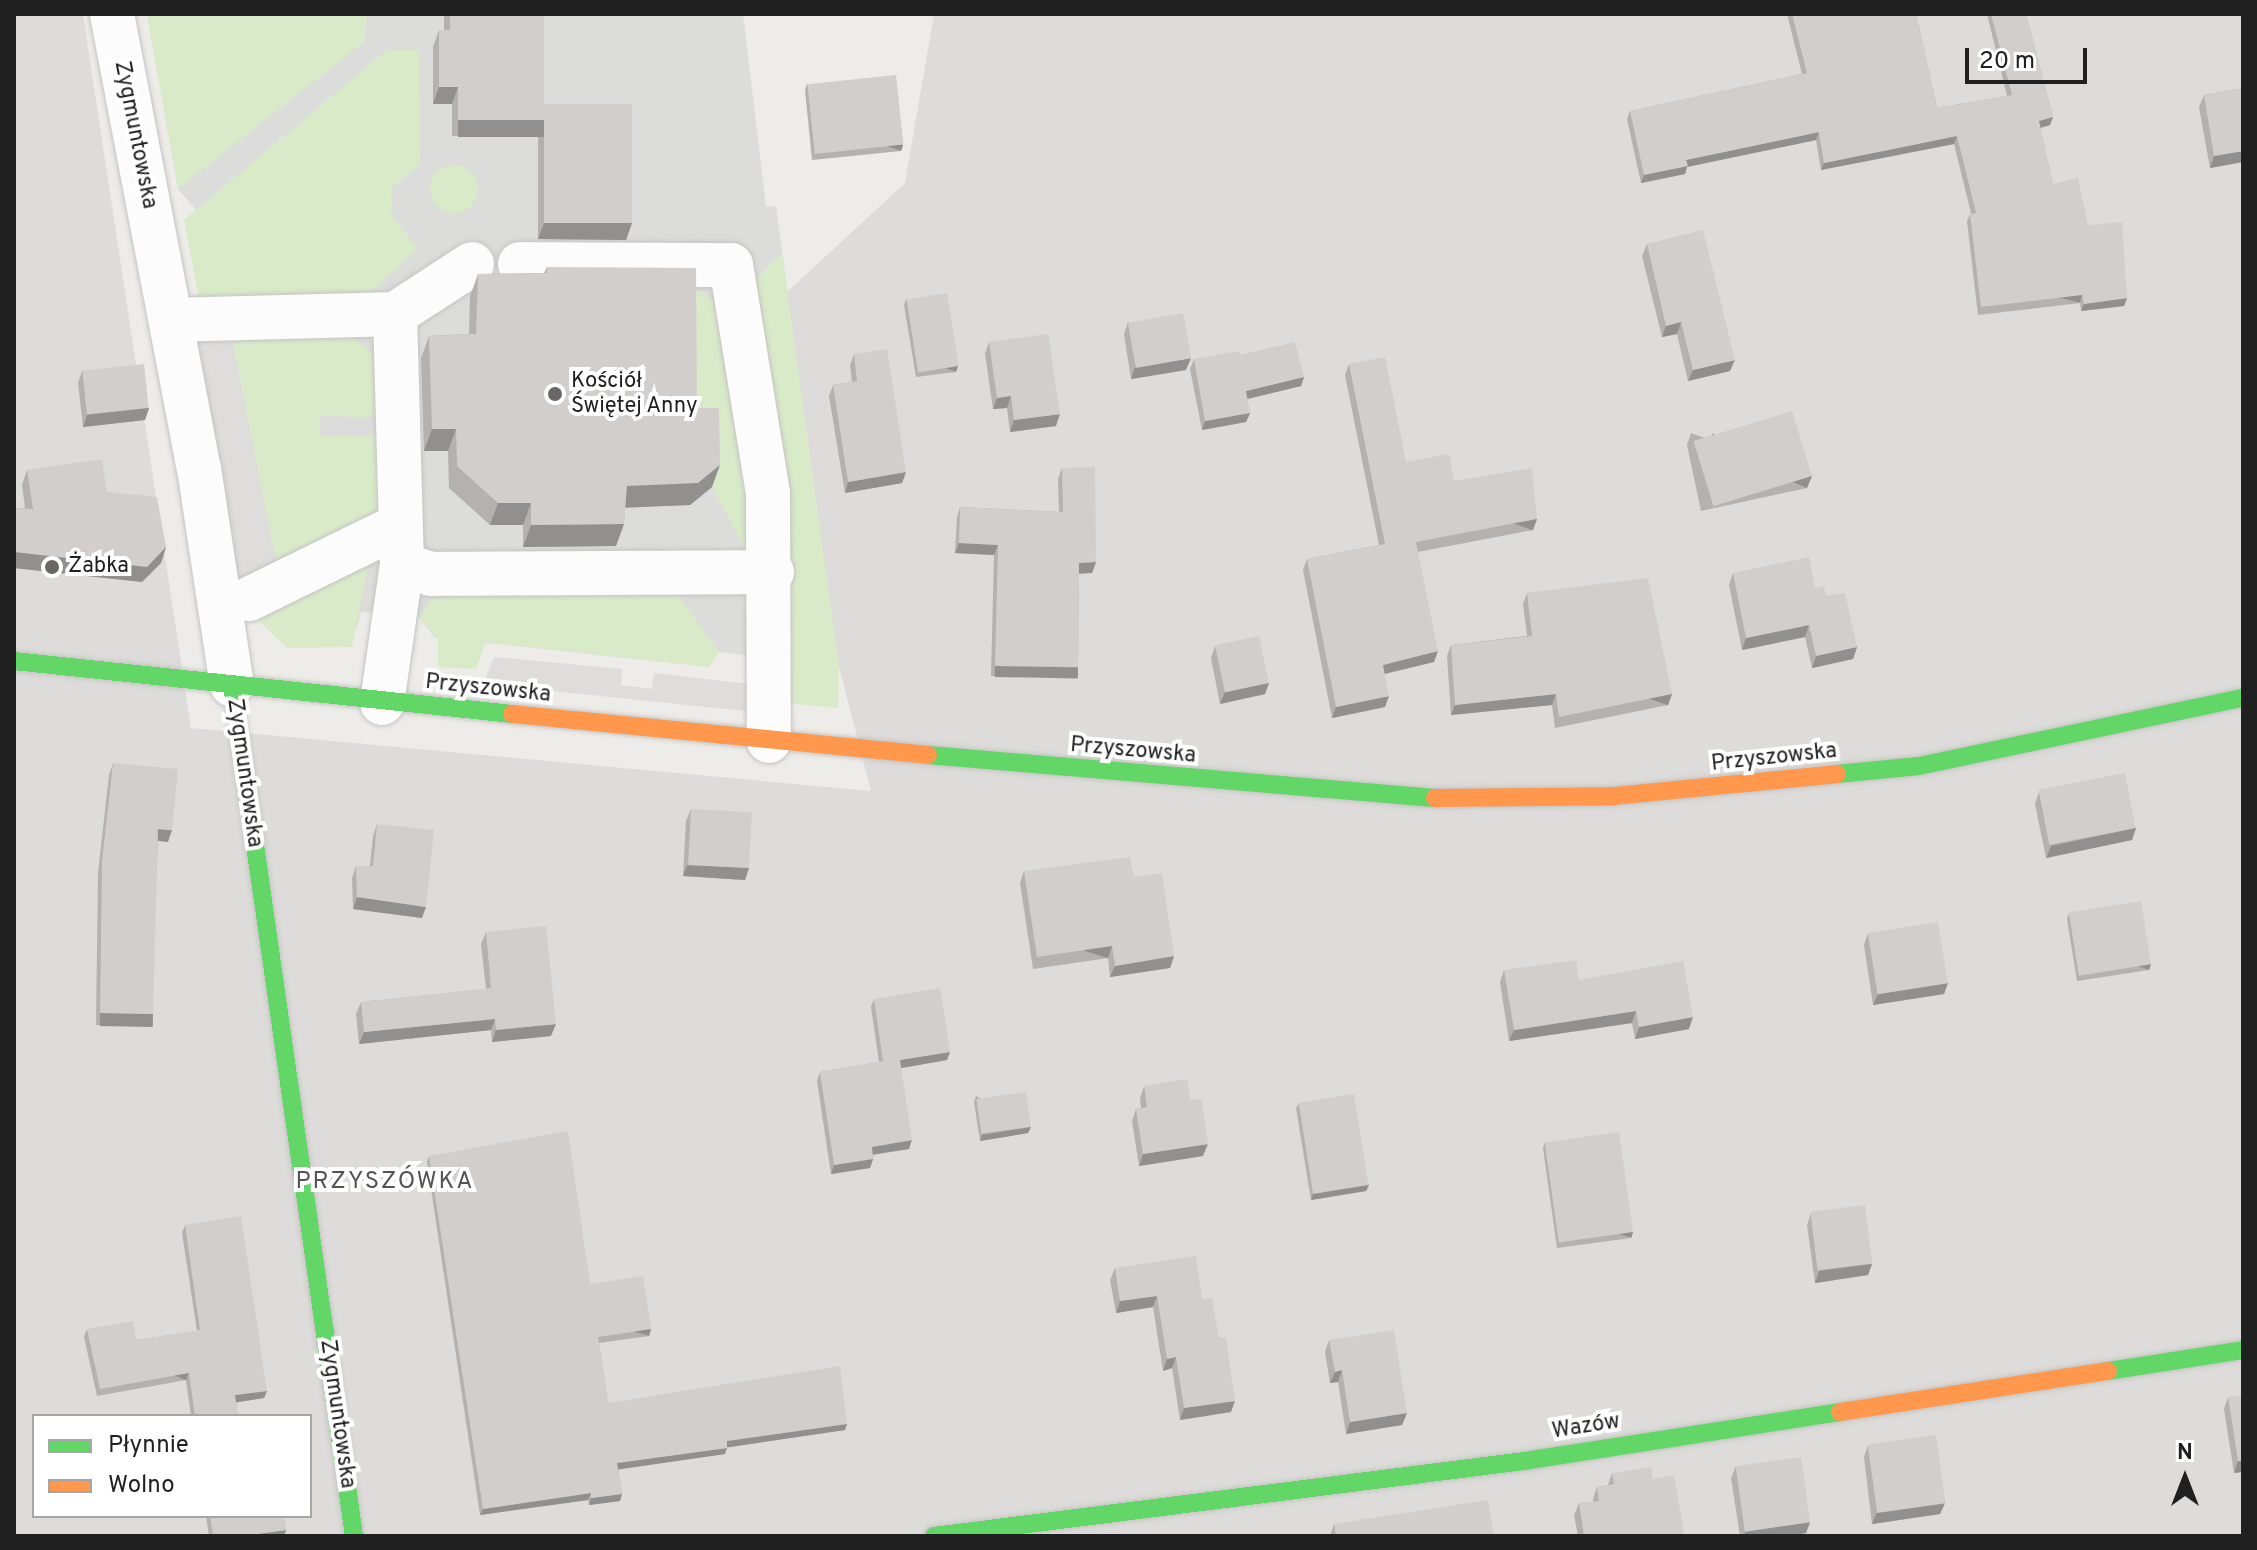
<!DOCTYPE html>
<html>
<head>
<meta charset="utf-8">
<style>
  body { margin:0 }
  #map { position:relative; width:2257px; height:1550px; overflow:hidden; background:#eeece9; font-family:Overpass,sans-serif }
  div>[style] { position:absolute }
  .residential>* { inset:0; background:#dddcda }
  .religious>* { inset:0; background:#dcdcda }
  .grass>* { inset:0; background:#d9eac9 }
  .round { border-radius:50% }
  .parking>* { inset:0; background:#dedddc }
  .roads { filter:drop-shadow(0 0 2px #c5c4c3) drop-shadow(0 0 2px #c5c4c3) }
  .street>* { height:44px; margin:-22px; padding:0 22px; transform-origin:22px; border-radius:22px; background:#fcfcfc }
  .fast>* { height:18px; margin:-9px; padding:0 9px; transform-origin:9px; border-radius:9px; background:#63d668 }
  .slow>* { height:18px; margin:-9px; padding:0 9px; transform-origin:9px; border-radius:9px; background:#ff974d }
  .wall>* { inset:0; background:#b4b1af }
  .shaded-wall>* { inset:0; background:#92908f; transform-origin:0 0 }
  .building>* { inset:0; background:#d1cecc; transform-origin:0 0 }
  .dots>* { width:22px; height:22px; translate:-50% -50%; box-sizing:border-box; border:4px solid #fff; border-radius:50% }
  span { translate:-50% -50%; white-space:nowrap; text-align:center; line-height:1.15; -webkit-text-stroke:8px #fff; paint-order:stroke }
  .street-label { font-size:22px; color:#202020 }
  .poi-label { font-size:22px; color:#202020 }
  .left { translate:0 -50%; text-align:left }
  .neighbourhood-label { font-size:24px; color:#535353; letter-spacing:2px }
  .frame { position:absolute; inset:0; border:16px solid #202020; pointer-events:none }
  .legend { position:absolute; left:32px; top:1414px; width:280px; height:104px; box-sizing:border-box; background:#fff; border:2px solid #a6a6a6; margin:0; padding:10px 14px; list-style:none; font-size:24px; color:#202020 }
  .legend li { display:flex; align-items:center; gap:16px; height:40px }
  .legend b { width:40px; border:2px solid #a6a6a6 }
  .north { position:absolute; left:2145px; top:1438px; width:80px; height:80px; -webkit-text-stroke:6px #fff; paint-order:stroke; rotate:0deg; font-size:22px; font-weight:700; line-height:32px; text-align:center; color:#202020 }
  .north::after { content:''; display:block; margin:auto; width:28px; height:36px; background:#202020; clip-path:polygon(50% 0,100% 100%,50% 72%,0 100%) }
  .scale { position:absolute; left:1965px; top:48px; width:122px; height:36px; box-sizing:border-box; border:4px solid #202020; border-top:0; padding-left:10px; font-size:24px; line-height:28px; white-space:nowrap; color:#202020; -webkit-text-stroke:6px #fff; paint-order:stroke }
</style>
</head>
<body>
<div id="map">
  <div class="residential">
    <i style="clip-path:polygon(evenodd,14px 14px,83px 14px,191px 728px,871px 791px,839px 667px,786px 293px,905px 183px,934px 14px,2243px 14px,2243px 1536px,14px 1536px,14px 14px,34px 1416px,310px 1416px,310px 1516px,34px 1516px,34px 1416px)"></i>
  </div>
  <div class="religious">
    <i style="clip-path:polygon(147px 14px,743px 14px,766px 206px,776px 207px,839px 667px,719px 652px,709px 667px,434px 637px,419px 617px,361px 612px,357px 629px,305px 622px,232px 337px,184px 220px,196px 210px,178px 189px)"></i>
  </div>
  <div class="grass">
    <i style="clip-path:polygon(147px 14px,367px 14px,365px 41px,178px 189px)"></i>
    <i style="clip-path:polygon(387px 50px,419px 50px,420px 164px,392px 187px,391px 215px,418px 249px,363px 299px,199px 299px,184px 220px)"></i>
    <i class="round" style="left:430px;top:165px;width:48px;height:48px"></i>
    <i style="clip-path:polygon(782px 253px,839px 667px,838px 708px,786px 703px,749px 286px)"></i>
    <i style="clip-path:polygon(688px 289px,702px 291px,722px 307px,757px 548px,746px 550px,712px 487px,711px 430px,689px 430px)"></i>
    <i style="clip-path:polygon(351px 336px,380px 359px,380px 417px,320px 416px,320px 436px,378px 436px,378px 525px,278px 573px,232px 337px)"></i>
    <i style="clip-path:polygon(371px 552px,352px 647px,287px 648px,260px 622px,260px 608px)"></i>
    <i style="clip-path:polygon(439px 589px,673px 589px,719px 652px,709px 667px,486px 642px,476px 669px,438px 667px,438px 639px,419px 617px)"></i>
  </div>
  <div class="parking">
    <i style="clip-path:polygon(192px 335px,232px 337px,278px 571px,237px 584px)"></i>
    <i style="clip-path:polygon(494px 657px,622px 669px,621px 685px,652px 689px,654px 673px,749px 684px,746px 711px,483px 684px)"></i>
  </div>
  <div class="roads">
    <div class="street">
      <i style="left:112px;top:14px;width:462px;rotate:79.2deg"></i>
      <i style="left:199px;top:468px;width:219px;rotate:81.4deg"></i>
      <i style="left:472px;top:264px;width:92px;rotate:147deg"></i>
      <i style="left:395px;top:314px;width:251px;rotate:88.4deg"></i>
      <i style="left:402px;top:565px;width:30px;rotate:17deg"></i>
      <i style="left:431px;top:574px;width:341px;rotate:-0.3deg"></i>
      <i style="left:520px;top:264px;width:211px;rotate:0.3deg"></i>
      <i style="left:731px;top:265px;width:232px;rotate:80.8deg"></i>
      <i style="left:768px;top:494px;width:247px;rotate:89.8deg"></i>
      <i style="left:171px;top:320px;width:224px;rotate:-1.5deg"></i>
      <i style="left:249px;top:599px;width:166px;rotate:-26.1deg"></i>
      <i style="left:382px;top:703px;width:139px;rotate:-81.8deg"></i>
    </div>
    <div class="fast">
      <i style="left:14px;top:661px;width:501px;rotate:6.07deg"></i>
      <i style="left:232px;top:685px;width:860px;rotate:81.84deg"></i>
      <i style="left:928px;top:755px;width:509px;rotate:4.85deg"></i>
      <i style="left:1837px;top:774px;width:82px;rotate:-5.6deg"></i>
      <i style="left:1919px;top:766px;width:331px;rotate:-11.9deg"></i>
      <i style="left:2108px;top:1371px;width:137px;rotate:-8.8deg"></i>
      <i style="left:934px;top:1536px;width:595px;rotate:-7.24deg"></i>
      <i style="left:1524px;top:1461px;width:320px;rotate:-8.8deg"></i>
    </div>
    <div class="slow">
      <i style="left:512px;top:714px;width:418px;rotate:5.6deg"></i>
      <i style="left:1435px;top:798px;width:179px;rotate:-0.6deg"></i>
      <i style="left:1614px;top:796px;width:224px;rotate:-5.6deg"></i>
      <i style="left:1840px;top:1412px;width:271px;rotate:-8.7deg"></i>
    </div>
  </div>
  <div class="wall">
    <i style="clip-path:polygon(444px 14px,544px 14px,544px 104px,632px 223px,626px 240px,538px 239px,538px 136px,452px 136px,452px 104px,433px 104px,433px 47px,439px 30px,444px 30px)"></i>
    <i style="clip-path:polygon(1787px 14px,1916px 14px,1937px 108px,2007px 96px,1987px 14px,2026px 14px,2053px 117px,2050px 125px,2040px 128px,2053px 184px,2088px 225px,2127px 298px,2124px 306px,2081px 311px,2080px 303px,1978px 315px,1967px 221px,1970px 214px,1971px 213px,1954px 144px,1821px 170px,1816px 140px,1687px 167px,1685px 174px,1641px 183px,1627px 119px,1630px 111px,1802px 74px)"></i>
    <i style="clip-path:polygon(807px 84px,903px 145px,901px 151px,812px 160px,805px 90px)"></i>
    <i style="clip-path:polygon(2243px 88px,2243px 162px,2210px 168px,2199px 107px,2204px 95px)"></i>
    <i style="clip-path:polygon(1647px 244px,1730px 371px,1688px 381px,1677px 334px,1662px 337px,1642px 256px)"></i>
    <i style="clip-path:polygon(547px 267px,697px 408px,712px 487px,690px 505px,625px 507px,624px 524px,616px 546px,523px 547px,523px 525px,490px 525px,449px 488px,448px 451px,424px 451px,421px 358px,429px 336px,469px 334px,470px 296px,478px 274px,544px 273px)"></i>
    <i style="clip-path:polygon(906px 299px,958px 366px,956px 372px,916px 377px,904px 305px)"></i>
    <i style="clip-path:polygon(1128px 322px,1186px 370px,1131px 379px,1124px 334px)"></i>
    <i style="clip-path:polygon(989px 342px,1056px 426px,1010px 432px,1007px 408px,993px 409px,985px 354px)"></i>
    <i style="clip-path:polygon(854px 354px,906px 472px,902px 483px,845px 493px,829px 396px,833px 385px,852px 382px,850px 365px)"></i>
    <i style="clip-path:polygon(1240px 355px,1304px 377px,1301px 386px,1247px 399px,1250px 413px,1246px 422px,1202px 430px,1190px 369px,1194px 359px)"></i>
    <i style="clip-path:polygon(1349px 364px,1406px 462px,1454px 481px,1537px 519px,1533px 530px,1418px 552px,1434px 662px,1385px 674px,1385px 707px,1332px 718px,1303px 570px,1307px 559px,1379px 545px,1345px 375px)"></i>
    <i style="clip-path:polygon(82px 371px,149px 408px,145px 420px,83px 427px,78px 383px)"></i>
    <i style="clip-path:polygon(1691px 433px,1812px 476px,1807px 488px,1701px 511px,1687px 445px)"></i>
    <i style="clip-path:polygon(1062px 468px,1096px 562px,1092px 573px,1079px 573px,1078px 667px,1074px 677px,991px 676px,994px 555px,955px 553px,957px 517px,960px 507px,1059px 512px,1058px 479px)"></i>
    <i style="clip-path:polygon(27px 470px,107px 492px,166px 547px,161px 563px,142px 582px,14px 568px,14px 508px,25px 508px,22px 485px)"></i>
    <i style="clip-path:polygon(1733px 573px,1815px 588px,1826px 596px,1857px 647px,1853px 659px,1812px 668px,1805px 637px,1742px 650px,1729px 585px)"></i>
    <i style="clip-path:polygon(1527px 593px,1672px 694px,1668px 705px,1555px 728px,1552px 705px,1451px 715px,1447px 656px,1451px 645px,1527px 636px,1523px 604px)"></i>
    <i style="clip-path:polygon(1215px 646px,1269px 683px,1265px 694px,1220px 704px,1211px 658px)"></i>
    <i style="clip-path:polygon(113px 763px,168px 842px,158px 841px,149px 1026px,96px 1025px,98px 873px,109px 775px)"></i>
    <i style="clip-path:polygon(2039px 792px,2136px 828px,2132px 840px,2046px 858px,2035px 804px)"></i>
    <i style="clip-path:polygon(691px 809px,749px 868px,745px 880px,683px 876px,686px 821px)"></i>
    <i style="clip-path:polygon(377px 824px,422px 918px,353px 909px,352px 878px,356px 866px,370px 866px,373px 836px)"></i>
    <i style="clip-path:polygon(1024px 871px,1134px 877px,1174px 956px,1170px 968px,1110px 977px,1108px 958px,1033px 969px,1020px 883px)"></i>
    <i style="clip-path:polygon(2069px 913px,2151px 964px,2149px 970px,2077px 981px,2067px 919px)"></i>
    <i style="clip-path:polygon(486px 932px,551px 1036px,492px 1042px,491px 1030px,359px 1044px,356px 1014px,361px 1002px,486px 989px,481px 944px)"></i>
    <i style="clip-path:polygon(1868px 933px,1948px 983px,1944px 994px,1873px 1005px,1864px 945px)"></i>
    <i style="clip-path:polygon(1504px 970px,1579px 980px,1689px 1029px,1635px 1039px,1632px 1023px,1509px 1041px,1500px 982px)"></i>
    <i style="clip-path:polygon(874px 999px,950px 1052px,947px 1060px,901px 1068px,909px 1149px,873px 1155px,873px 1159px,870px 1168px,831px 1174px,817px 1081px,820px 1072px,879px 1062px,871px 1007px)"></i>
    <i style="clip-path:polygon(1144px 1086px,1190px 1100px,1203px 1156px,1139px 1166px,1132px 1121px,1136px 1109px,1141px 1108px,1140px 1098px)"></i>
    <i style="clip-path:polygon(976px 1096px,1031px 1127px,1028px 1133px,980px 1141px,974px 1102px)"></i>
    <i style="clip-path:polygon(1299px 1103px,1369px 1185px,1366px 1191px,1311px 1200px,1296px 1108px)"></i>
    <i style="clip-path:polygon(1545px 1142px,1633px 1232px,1631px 1238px,1557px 1248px,1543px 1148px)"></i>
    <i style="clip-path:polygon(429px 1156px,590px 1284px,651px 1329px,649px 1336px,599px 1343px,608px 1403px,847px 1424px,845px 1430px,727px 1447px,725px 1454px,618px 1469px,622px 1494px,620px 1501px,589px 1505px,588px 1500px,480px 1515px,427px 1162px)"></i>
    <i style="clip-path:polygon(1811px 1213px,1872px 1264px,1868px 1275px,1815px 1283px,1807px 1225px)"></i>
    <i style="clip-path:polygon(185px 1225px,267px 1391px,264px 1398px,236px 1402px,238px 1416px,191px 1416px,186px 1380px,97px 1396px,84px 1337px,87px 1329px,136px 1340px,197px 1331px,182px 1233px)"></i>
    <i style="clip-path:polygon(1115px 1268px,1202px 1300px,1219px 1338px,1231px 1412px,1180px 1420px,1172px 1368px,1163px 1371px,1153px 1307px,1116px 1313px,1110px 1280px)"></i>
    <i style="clip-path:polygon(1329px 1340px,1407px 1413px,1402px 1425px,1346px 1434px,1338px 1382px,1330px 1383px,1325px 1352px)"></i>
    <i style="clip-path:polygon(2228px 1397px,2243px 1472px,2234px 1473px,2224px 1409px)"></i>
    <i style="clip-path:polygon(1868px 1445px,1945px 1503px,1940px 1514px,1872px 1524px,1864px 1457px)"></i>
    <i style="clip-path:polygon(1736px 1466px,1810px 1522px,1806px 1533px,1790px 1536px,1740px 1536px,1731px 1478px)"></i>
    <i style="clip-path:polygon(1612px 1473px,1653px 1479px,1683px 1536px,1578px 1536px,1574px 1515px,1579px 1503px,1593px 1502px,1593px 1499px,1597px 1487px,1608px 1485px)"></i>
    <i style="clip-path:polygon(206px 1516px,284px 1516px,286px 1530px,284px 1536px,209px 1536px)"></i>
    <i style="clip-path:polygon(1334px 1524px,1494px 1536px,1331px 1536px,1331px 1533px)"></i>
  </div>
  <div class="shaded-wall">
    <i style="clip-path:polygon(439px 87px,458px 87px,452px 104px,433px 104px)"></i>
    <i style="clip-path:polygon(2053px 117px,2050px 125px,2036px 129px,2039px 121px)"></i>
    <i style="left:458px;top:120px;width:86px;height:17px"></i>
    <i style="clip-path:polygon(1819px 132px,1816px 140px,1687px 167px,1685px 174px,1641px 183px,1644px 175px,1686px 160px)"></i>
    <i style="clip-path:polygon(1957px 136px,1954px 144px,1821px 170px,1824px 163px)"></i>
    <i style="left:903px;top:145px;width:6px;height:89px;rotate:108deg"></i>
    <i style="clip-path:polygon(2243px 151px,2243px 162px,2210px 168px,2214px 156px)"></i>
    <i style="clip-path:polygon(544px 223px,632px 223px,626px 240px,538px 239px)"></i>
    <i style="left:2082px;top:295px;width:8px;height:102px;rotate:104deg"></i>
    <i style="clip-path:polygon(2127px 298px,2124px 306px,2081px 311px,2084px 304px)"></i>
    <i style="clip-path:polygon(1681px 322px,1677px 334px,1662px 337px,1666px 326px)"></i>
    <i style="clip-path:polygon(1191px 358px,1186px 370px,1131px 379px,1135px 367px)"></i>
    <i style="clip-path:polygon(1735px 360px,1730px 371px,1688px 381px,1693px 370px)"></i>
    <i style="left:958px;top:366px;width:6px;height:40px;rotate:108deg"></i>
    <i style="clip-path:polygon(1304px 377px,1301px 386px,1243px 400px,1246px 391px)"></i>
    <i style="clip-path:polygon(1011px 396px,1007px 408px,993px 409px,997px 398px)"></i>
    <i style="clip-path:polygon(149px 408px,145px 420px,83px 427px,87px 415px)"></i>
    <i style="clip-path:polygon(1250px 413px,1246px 422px,1202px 430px,1205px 421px)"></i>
    <i style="clip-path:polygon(1060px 414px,1056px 426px,1010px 432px,1014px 420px)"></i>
    <i style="clip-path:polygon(432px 429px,456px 429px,448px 451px,424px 451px)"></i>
    <i style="clip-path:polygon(720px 465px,712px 487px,690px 505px,619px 508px,627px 486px)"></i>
    <i style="clip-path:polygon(906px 472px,902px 483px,845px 493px,848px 482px)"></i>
    <i style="left:1812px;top:476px;width:13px;height:108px;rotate:113deg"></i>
    <i style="clip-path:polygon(498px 503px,531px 503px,523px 525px,490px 525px)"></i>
    <i style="left:1537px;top:519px;width:12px;height:123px;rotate:110deg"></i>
    <i style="clip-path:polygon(624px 524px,616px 546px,523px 547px,531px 525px)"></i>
    <i style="clip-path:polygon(959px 543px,998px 545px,994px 555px,955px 553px)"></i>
    <i style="clip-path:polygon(166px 547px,161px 563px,142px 582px,14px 568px,14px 552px)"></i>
    <i style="clip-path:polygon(1096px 562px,1092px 573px,1076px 574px,1079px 563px)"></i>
    <i style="clip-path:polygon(1809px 625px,1805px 637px,1742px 650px,1746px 638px)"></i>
    <i style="clip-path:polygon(1857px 647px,1853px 659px,1812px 668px,1816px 656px)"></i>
    <i style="clip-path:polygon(1438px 651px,1434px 662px,1379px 675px,1383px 665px)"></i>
    <i style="left:995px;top:666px;width:83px;height:11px;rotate:1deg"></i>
    <i style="clip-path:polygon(1269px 683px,1265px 694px,1220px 704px,1225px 692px)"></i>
    <i style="clip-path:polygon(1556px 694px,1552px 705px,1451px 715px,1455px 705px)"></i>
    <i style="left:1672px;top:694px;width:12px;height:115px;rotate:110deg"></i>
    <i style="clip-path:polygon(1389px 696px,1385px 707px,1332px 718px,1336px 707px)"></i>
    <i style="clip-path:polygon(2136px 828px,2132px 840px,2046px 858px,2051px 846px)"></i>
    <i style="clip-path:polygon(158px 829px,172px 830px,168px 842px,154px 840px)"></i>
    <i style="clip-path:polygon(687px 865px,749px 868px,745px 880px,683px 876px)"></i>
    <i style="clip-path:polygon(357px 897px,426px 907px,422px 918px,353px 909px)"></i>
    <i style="left:1112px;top:946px;width:13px;height:76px;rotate:108deg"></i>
    <i style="clip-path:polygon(1174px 956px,1170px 968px,1110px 977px,1115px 966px)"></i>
    <i style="left:2151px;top:964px;width:6px;height:73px;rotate:108deg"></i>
    <i style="clip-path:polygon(1948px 983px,1944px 994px,1873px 1005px,1878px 994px)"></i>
    <i style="clip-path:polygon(1636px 1011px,1632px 1023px,1509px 1041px,1514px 1030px)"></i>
    <i style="left:100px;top:1013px;width:53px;height:13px;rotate:1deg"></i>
    <i style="clip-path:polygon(1693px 1017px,1689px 1029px,1635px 1039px,1639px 1027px)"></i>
    <i style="clip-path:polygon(495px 1019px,491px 1030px,359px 1044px,364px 1032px)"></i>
    <i style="clip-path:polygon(556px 1024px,551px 1036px,492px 1042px,496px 1030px)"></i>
    <i style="clip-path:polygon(950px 1052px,947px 1060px,896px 1069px,900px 1060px)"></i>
    <i style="clip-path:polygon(1031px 1127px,1028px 1133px,980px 1141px,982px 1135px)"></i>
    <i style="clip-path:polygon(912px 1140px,909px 1149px,869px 1155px,872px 1147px)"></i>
    <i style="clip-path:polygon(1208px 1144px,1203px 1156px,1139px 1166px,1143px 1154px)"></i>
    <i style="clip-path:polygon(873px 1159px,870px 1168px,831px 1174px,834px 1165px)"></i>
    <i style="clip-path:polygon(1369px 1185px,1366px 1191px,1311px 1200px,1313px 1194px)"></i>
    <i style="left:1633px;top:1232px;width:6px;height:75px;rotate:108deg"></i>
    <i style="clip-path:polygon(1872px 1264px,1868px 1275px,1815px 1283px,1819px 1271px)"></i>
    <i style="clip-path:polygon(1157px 1296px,1153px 1307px,1116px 1313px,1120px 1301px)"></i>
    <i style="left:651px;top:1329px;width:7px;height:54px;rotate:106deg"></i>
    <i style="clip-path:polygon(1176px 1357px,1172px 1368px,1163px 1371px,1167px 1359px)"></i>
    <i style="clip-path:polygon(1342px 1370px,1338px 1382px,1330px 1383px,1335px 1372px)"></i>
    <i style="left:189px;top:1373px;width:8px;height:90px;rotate:113deg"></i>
    <i style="clip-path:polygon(267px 1391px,264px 1398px,233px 1403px,235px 1395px)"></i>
    <i style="clip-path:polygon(1235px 1401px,1231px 1412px,1180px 1420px,1184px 1408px)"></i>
    <i style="clip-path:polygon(1407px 1413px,1402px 1425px,1346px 1434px,1350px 1422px)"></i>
    <i style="clip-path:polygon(847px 1424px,845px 1430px,724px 1448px,727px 1441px)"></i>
    <i style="clip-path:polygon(727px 1448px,725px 1454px,615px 1470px,617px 1463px)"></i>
    <i style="clip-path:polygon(2238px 1461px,2243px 1461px,2243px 1472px,2234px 1473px)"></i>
    <i style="clip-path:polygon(591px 1493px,588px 1500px,480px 1515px,483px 1509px)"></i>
    <i style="clip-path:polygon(622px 1494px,620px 1501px,589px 1505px,591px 1498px)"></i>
    <i style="clip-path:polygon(1945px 1503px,1940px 1514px,1872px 1524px,1877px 1512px)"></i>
    <i style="clip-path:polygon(1810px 1522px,1806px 1533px,1790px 1536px,1744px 1536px,1745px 1532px)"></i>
    <i style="clip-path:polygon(286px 1530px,284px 1536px,243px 1536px)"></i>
  </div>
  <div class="building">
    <i style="clip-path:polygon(450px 14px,544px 14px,544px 104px,632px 104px,632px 223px,544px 223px,544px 120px,458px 120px,458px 87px,439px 87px,439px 30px,450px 30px)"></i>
    <i style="clip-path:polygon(1792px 14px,1916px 14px,1937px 108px,2012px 95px,1991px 14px,2026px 14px,2053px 117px,2039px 121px,2053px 184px,2078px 178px,2088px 225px,2122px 222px,2127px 298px,2084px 304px,2082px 295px,1981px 307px,1970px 214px,1976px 213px,1957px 136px,1824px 163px,1819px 132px,1686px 160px,1688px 166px,1644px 175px,1630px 111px,1807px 73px)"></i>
    <i style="left:896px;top:75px;width:70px;height:89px;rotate:84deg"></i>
    <i style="clip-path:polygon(2243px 88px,2243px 151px,2214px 156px,2204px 95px)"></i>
    <i style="clip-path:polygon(1703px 230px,1735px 360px,1693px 370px,1681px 322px,1666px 326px,1647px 244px)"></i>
    <i style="clip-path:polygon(547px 267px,696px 268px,697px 408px,719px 408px,720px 465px,698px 483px,627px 486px,624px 524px,531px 525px,531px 503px,498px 503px,457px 466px,456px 429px,432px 429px,429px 336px,476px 334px,478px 274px,547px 273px)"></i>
    <i style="left:947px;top:293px;width:74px;height:41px;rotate:81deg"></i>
    <i style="left:1183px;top:313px;width:46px;height:56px;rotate:80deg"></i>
    <i style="clip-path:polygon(1048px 334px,1060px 414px,1014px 420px,1011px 396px,997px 398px,989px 342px)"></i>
    <i style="clip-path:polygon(1295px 342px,1304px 377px,1246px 391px,1250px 413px,1205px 421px,1194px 359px,1239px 351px,1240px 355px)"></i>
    <i style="clip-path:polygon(887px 349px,906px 472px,848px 482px,833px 385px,857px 381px,854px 354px)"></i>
    <i style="clip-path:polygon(1385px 357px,1406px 462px,1449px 454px,1454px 481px,1532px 468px,1537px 519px,1416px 542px,1438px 651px,1383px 665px,1389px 696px,1336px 707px,1307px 559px,1385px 544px,1349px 364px)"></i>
    <i style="left:144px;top:364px;width:44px;height:62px;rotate:84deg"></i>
    <i style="left:1792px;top:411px;width:68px;height:103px;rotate:73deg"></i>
    <i style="clip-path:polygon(102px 459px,107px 492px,157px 497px,166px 547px,147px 567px,14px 552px,14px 508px,33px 509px,27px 470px)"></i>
    <i style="clip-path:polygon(1095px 467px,1096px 562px,1079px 563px,1078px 667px,995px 666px,998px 545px,959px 543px,960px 507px,1063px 512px,1062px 468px)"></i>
    <i style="clip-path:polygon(1809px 557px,1815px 588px,1824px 586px,1826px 596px,1845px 593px,1857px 647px,1816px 656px,1809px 625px,1746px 638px,1733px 573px)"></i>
    <i style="clip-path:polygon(1648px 578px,1672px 694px,1559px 717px,1556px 694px,1455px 705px,1451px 645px,1532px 636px,1527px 593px)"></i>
    <i style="left:1259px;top:636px;width:48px;height:45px;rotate:78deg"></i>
    <i style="clip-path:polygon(113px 763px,178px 769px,172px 830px,158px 829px,153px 1014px,100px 1013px,102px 861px)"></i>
    <i style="left:2125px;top:773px;width:56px;height:88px;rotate:79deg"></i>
    <i style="left:691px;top:809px;width:61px;height:56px;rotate:3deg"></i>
    <i style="clip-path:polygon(377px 824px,434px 830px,426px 907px,357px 897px,356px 866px,373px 866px)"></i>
    <i style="clip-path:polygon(1130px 857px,1134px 877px,1162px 873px,1174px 956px,1115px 966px,1112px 946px,1037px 957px,1024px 871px)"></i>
    <i style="left:2141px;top:901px;width:64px;height:73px;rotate:81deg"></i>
    <i style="left:1938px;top:922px;width:62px;height:71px;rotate:81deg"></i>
    <i style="clip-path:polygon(546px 926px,556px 1024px,496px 1030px,495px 1019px,364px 1032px,361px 1002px,491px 988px,486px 932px)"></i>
    <i style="clip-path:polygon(1576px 960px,1579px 980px,1683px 961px,1693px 1017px,1639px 1027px,1636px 1011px,1514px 1030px,1504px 970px)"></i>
    <i style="clip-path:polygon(940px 988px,950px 1052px,900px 1060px,912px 1140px,872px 1147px,873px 1159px,834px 1165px,820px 1072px,883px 1061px,874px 999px)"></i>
    <i style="clip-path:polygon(1187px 1079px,1190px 1100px,1201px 1099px,1208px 1144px,1143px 1154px,1136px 1109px,1147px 1107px,1144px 1086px)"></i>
    <i style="left:1026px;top:1092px;width:35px;height:50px;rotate:82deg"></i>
    <i style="left:1354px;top:1094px;width:92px;height:56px;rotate:81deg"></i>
    <i style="clip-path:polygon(568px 1131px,590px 1284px,643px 1276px,651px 1329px,598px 1337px,608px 1403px,840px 1366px,847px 1424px,727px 1441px,727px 1448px,617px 1463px,622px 1494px,591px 1498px,591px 1493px,483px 1509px,429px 1156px)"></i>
    <i style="left:1619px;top:1132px;width:101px;height:75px;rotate:82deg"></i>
    <i style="left:1865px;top:1205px;width:59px;height:55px;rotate:83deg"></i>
    <i style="clip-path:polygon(241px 1216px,267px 1391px,235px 1395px,238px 1416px,195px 1416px,189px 1373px,100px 1389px,87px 1329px,133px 1321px,136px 1340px,200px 1330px,185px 1225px)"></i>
    <i style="clip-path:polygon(1196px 1256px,1202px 1300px,1212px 1298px,1219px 1338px,1226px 1337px,1235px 1401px,1184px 1408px,1176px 1357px,1167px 1359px,1157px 1296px,1120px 1301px,1115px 1268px)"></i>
    <i style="clip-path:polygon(1394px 1330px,1407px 1413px,1350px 1422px,1342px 1370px,1335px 1372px,1329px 1340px)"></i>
    <i style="clip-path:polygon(2243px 1395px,2243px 1461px,2238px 1461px,2228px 1397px)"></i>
    <i style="left:1936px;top:1435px;width:69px;height:69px;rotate:82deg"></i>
    <i style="left:1801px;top:1457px;width:66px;height:66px;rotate:82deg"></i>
    <i style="clip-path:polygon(1651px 1467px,1653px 1479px,1674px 1475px,1684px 1534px,1676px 1536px,1584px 1536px,1579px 1503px,1599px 1501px,1597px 1487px,1614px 1484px,1612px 1473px)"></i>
    <i style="clip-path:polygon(1488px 1500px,1494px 1536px,1336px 1536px,1334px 1524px)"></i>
    <i style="clip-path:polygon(210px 1516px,284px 1516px,286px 1530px,243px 1536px,213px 1536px)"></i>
  </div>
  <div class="dots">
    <i style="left:555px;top:394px;background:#686766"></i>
    <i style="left:52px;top:567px;background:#686766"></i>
  </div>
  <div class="street-label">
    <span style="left:135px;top:135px;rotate:79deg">Zygmuntowska</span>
    <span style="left:488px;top:689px;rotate:6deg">Przyszowska</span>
    <span style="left:1133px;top:751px;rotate:5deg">Przyszowska</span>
    <span style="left:1774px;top:758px;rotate:-6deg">Przyszowska</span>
    <span style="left:244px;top:773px;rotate:82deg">Zygmuntowska</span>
    <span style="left:337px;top:1414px;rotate:82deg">Zygmuntowska</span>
    <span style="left:1586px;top:1427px;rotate:-9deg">Wazów</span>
  </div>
  <div class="poi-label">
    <span class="left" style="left:571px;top:394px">Kościół<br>Świętej Anny</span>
    <span class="left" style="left:68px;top:567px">Żabka</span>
  </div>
  <div class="neighbourhood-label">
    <span style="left:385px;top:1183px">PRZYSZÓWKA</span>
  </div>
  <div class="frame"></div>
  <ul class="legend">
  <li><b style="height:10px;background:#63d668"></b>Płynnie</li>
  <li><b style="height:10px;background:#ff974d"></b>Wolno</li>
  </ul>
  <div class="north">N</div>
  <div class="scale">20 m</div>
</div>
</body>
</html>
